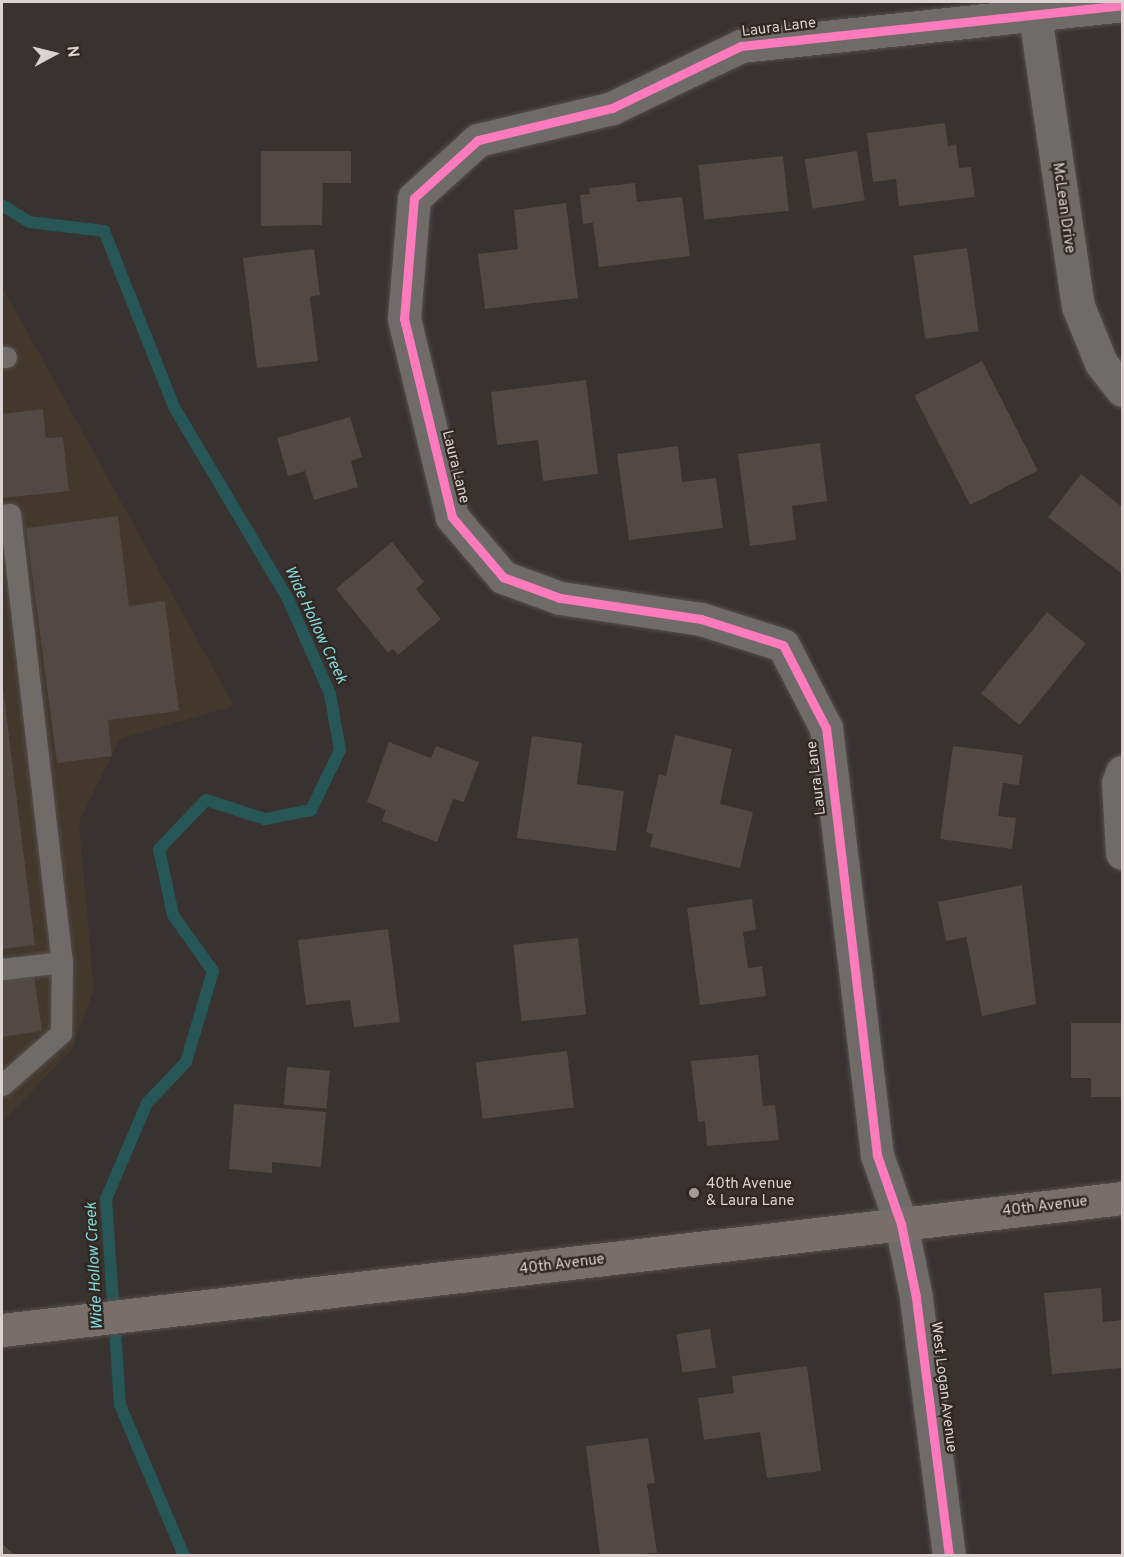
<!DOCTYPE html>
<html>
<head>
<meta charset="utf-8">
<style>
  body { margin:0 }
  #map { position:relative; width:1124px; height:1557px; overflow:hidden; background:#383230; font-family:Overpass,sans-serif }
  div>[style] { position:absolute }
  .industrial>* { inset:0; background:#44372b }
  .stream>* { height:12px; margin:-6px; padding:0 6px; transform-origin:6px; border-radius:6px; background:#265656 }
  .building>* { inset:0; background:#524844; transform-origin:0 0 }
  .roads { filter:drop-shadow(0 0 2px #544f4d) drop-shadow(0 0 2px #544f4d) }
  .lane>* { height:21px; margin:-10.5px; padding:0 10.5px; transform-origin:10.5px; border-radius:10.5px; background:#6f6b69 }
  .street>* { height:33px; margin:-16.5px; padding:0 16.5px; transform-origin:16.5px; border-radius:16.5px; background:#6f6b69 }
  .primary>* { height:33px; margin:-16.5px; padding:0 16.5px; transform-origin:16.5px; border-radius:16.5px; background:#786f6c }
  .cycleway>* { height:9px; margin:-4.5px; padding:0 4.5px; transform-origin:4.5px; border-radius:4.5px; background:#fd7abc }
  .dots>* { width:16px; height:16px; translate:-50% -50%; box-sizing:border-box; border:3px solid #312723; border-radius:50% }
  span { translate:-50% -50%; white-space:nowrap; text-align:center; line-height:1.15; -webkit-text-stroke:4.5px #312723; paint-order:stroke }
  .street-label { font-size:15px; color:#dad3d1 }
  .poi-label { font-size:15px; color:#dad3d1 }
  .left { translate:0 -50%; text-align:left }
  .water-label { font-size:16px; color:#81dbda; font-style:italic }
  .frame { position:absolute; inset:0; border:3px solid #dad3d1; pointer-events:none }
  .north { position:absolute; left:24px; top:24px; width:60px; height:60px; -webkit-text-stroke:4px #312723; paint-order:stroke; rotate:83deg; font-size:16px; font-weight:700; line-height:24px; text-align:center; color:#dad3d1 }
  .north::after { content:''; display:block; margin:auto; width:21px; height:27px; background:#dad3d1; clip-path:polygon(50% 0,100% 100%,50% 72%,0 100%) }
</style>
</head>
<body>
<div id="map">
  <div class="industrial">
    <i style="clip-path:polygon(2px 286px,234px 706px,120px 739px,79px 822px,94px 989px,73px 1048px,2px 1123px)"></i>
  </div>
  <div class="stream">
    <i style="left:2px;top:205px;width:32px;rotate:32deg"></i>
    <i style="left:29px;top:222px;width:76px;rotate:6.8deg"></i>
    <i style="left:104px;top:231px;width:189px;rotate:68.3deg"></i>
    <i style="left:174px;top:407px;width:223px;rotate:59.3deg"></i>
    <i style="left:288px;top:599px;width:104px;rotate:66.1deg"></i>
    <i style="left:330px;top:694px;width:57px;rotate:79.9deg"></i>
    <i style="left:340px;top:750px;width:67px;rotate:115.8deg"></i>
    <i style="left:311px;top:810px;width:47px;rotate:168.9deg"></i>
    <i style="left:265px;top:819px;width:62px;rotate:-162.1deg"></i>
    <i style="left:206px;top:800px;width:68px;rotate:133.8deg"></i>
    <i style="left:159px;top:849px;width:67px;rotate:78deg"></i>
    <i style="left:173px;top:915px;width:69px;rotate:54.5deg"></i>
    <i style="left:213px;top:971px;width:95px;rotate:106.5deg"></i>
    <i style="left:186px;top:1062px;width:57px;rotate:133.6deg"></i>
    <i style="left:147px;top:1103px;width:104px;rotate:113.1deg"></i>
    <i style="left:106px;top:1199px;width:206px;rotate:86.1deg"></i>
    <i style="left:120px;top:1405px;width:164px;rotate:67deg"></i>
  </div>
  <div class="building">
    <i style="clip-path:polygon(945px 123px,948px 146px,956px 144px,959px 168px,971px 167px,975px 197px,899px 206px,896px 179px,873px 182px,867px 133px)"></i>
    <i style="clip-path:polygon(261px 151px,351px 151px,351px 183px,323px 183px,322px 225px,261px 226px)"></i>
    <i style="left:857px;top:151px;width:50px;height:53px;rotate:81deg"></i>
    <i style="left:783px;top:156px;width:55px;height:85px;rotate:84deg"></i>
    <i style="clip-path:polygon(635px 183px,637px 202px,682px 197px,690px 256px,599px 267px,593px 223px,583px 224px,580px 195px,590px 194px,589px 188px)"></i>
    <i style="clip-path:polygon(566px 203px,578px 298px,485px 309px,478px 254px,518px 249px,514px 210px)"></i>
    <i style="left:967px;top:248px;width:84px;height:54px;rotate:82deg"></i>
    <i style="clip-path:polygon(314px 249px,320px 295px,310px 297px,318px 361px,257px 368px,243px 258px)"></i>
    <i style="left:982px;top:361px;width:123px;height:76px;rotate:63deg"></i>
    <i style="clip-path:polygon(586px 380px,598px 474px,543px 481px,538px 440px,497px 445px,491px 392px)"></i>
    <i style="clip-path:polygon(43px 409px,46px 438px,63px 437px,69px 491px,2px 498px,2px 414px)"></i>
    <i style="clip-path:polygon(350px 417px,362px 457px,351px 461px,358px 487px,314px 500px,305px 471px,288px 476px,277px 438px)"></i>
    <i style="clip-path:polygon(820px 443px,827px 501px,792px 506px,796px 540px,750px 546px,738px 454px)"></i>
    <i style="clip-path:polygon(678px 446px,682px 482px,716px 478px,723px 528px,629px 540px,617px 454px)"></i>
    <i style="clip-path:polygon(1081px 474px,1122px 507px,1122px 574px,1048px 517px)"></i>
    <i style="clip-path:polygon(118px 516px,129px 606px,165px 601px,179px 711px,108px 720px,112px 756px,57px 763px,26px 528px)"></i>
    <i style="clip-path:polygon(392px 542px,424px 582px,416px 589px,441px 619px,398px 655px,393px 649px,388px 653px,336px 589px)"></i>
    <i style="left:1047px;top:612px;width:50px;height:105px;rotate:39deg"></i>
    <i style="clip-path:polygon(3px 688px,35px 945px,2px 949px,2px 689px)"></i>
    <i style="clip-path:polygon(675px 735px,732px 749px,720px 804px,753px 812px,740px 868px,650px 847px,653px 834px,646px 832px,659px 774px,666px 776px)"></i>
    <i style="clip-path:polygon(532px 736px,582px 743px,577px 784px,624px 791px,616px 851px,517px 838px)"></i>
    <i style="clip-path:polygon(389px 742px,431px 758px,436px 746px,479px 762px,464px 802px,453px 799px,437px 842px,382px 821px,386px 810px,367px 802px)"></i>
    <i style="clip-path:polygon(953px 746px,1023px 755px,1019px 785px,1003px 783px,998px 816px,1016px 818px,1012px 849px,940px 839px)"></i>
    <i style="clip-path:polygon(1022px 885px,1036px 1004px,982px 1016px,966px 937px,946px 941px,938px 902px)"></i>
    <i style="clip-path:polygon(752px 899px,756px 930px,743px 932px,748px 968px,762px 966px,766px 996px,700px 1005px,687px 908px)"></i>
    <i style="clip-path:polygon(388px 929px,400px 1022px,354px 1027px,350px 1000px,306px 1005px,298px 940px)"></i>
    <i style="left:578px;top:938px;width:77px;height:65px;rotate:84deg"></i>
    <i style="clip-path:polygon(34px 975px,42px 1031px,2px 1037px,2px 979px)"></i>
    <i style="clip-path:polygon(1071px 1023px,1122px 1023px,1122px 1097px,1091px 1097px,1091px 1078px,1071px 1078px)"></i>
    <i style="left:567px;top:1051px;width:57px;height:92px;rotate:83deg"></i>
    <i style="clip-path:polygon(758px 1055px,763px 1106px,775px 1105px,779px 1140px,707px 1146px,705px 1121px,698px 1122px,691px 1061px)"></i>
    <i style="left:287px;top:1067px;width:43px;height:38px;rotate:5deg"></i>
    <i style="clip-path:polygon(234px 1104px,326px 1112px,321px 1167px,272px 1162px,272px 1173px,229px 1169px)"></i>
    <i style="clip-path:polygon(1101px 1288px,1103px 1322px,1122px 1320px,1122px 1368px,1052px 1374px,1044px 1293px)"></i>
    <i style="left:710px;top:1329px;width:39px;height:34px;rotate:81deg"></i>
    <i style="clip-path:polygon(807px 1366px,821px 1471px,767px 1478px,760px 1432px,704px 1440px,698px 1398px,734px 1393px,732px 1376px)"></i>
    <i style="clip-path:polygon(648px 1438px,655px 1483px,647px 1484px,657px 1553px,600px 1556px,586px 1446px)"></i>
    <i style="clip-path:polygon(2px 1544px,16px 1556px,2px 1556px)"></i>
  </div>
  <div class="roads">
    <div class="lane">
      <i style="left:2px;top:357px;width:4px"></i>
      <i style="left:2px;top:515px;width:8px;rotate:-7deg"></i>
      <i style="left:10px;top:514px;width:451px;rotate:83.4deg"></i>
      <i style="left:62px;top:962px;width:60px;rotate:173.3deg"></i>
      <i style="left:2px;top:1085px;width:79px;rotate:-41.4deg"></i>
      <i style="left:61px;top:1033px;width:71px;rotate:-89.2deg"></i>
    </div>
    <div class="street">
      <i style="left:1033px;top:2px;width:307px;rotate:81.6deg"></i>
      <i style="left:1078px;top:306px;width:61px;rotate:68deg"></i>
      <i style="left:1101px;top:363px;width:34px;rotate:52deg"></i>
      <i style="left:1122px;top:772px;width:12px;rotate:110deg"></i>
      <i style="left:1118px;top:783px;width:70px;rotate:86.7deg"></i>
      <i style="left:949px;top:1556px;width:261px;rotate:-97.3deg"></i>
      <i style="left:916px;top:1297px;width:75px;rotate:-101.6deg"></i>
      <i style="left:901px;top:1224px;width:73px;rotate:-109.2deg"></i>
      <i style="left:877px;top:1155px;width:430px;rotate:-96.8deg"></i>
      <i style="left:826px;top:728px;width:93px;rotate:-117.4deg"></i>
      <i style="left:783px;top:645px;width:86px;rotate:-162.4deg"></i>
      <i style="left:701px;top:619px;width:143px;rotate:-171.5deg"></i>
      <i style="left:560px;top:598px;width:61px;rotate:-159.8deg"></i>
      <i style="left:503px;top:577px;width:79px;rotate:-130.4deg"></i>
      <i style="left:452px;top:517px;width:204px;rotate:-103.6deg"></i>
      <i style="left:404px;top:319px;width:121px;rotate:-85.3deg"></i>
      <i style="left:414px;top:198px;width:86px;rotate:-42.2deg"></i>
      <i style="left:478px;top:140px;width:138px;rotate:-13.4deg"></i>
      <i style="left:612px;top:108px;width:143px;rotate:-25.7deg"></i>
      <i style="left:741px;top:46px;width:383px;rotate:-6.1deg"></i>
    </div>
    <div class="primary">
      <i style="left:2px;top:1330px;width:1128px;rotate:-6.72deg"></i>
    </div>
  </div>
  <div class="cycleway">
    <i style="left:949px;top:1556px;width:261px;rotate:-97.3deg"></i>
    <i style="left:916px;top:1297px;width:75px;rotate:-101.6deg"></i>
    <i style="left:901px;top:1224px;width:73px;rotate:-109.2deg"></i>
    <i style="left:877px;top:1155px;width:430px;rotate:-96.8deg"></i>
    <i style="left:826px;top:728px;width:93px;rotate:-117.4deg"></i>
    <i style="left:783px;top:645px;width:86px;rotate:-162.4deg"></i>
    <i style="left:701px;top:619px;width:143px;rotate:-171.5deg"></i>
    <i style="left:560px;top:598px;width:61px;rotate:-159.8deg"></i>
    <i style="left:503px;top:577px;width:79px;rotate:-130.4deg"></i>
    <i style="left:452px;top:517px;width:204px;rotate:-103.6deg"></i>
    <i style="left:404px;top:319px;width:121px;rotate:-85.3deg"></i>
    <i style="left:414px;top:198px;width:86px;rotate:-42.2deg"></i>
    <i style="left:478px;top:140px;width:138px;rotate:-13.4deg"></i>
    <i style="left:612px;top:108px;width:143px;rotate:-25.7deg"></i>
    <i style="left:741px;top:46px;width:383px;rotate:-6.1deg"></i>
  </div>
  <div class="dots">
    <i style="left:694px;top:1193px;background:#a19b99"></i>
  </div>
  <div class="street-label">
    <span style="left:779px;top:28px;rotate:-7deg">Laura Lane</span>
    <span style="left:1063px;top:208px;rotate:82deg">McLean Drive</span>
    <span style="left:455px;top:467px;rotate:76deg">Laura Lane</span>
    <span style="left:817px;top:778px;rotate:-97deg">Laura Lane</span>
    <span style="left:1045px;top:1207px;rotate:-7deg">40th Avenue</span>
    <span style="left:562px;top:1265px;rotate:-7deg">40th Avenue</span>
    <span style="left:943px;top:1387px;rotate:83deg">West Logan Avenue</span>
  </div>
  <div class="poi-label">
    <span class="left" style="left:706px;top:1193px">40th Avenue<br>&amp; Laura Lane</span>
  </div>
  <div class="water-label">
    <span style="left:315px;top:625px;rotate:65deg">Wide Hollow Creek</span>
    <span style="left:95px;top:1266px;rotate:-93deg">Wide Hollow Creek</span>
  </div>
  <div class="frame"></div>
  <div class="north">N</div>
</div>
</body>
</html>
